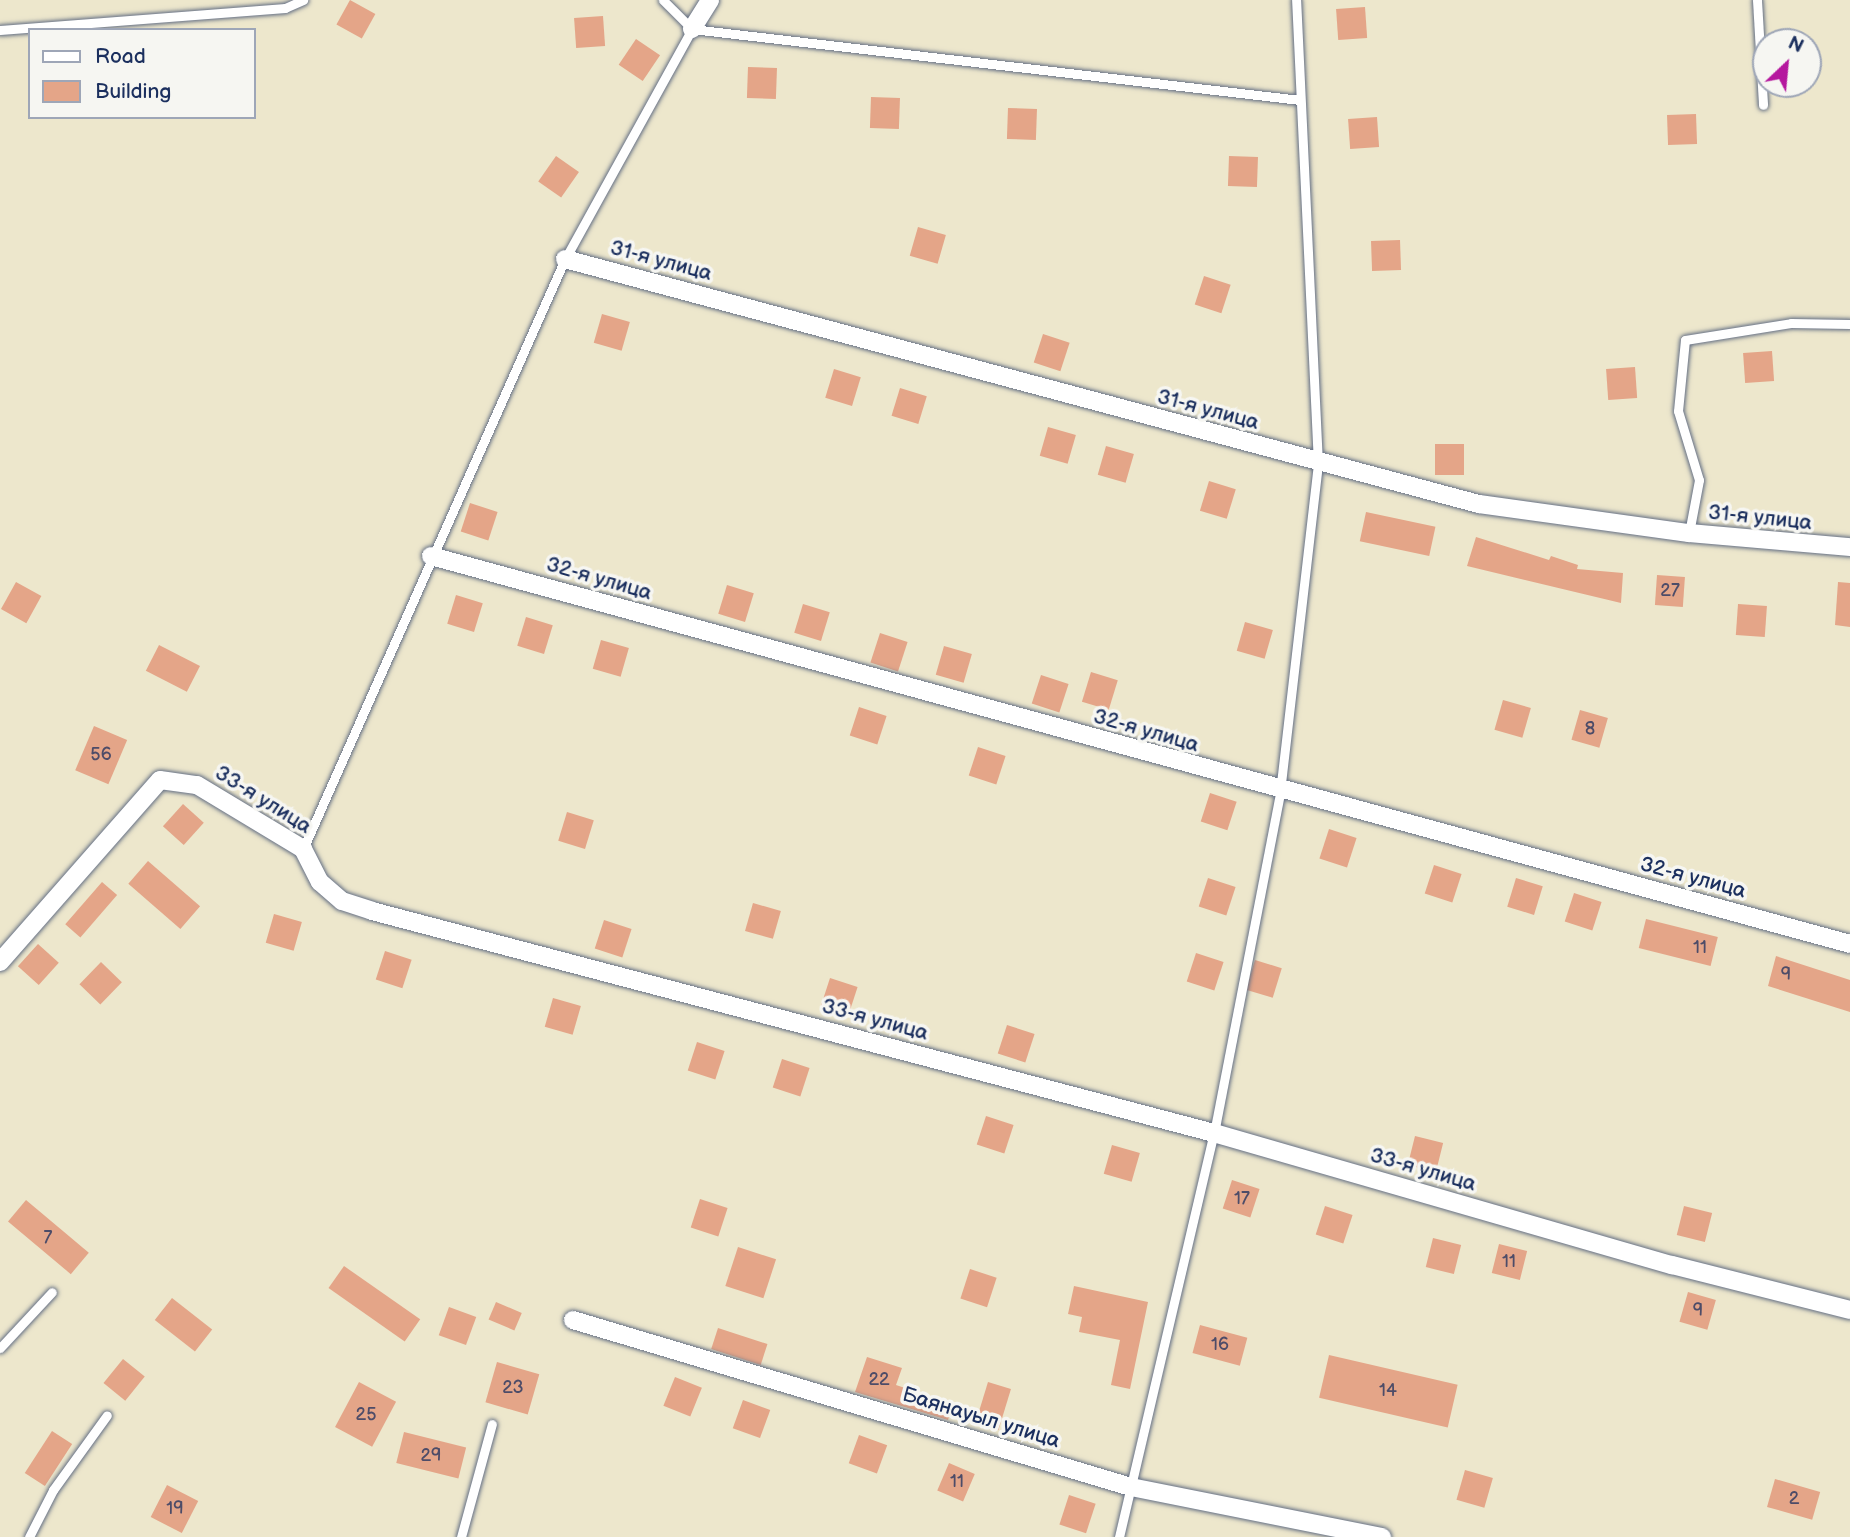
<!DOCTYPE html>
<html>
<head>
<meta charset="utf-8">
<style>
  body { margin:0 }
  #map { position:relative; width:1850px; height:1537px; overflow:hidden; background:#ede7cc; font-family:"Balsamiq Sans",sans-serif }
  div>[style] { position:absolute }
  .building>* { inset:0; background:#e4a588; transform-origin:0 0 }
  .roads { filter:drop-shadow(0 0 2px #646f84) drop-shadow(0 0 2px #646f84) }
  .lane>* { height:9px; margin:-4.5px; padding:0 4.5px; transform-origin:4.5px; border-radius:4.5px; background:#fff }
  .street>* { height:18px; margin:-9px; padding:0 9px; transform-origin:9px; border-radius:9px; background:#fff }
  span { translate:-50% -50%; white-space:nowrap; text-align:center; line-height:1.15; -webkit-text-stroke:7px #f6f6f2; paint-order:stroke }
  .number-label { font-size:18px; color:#4d4c68 }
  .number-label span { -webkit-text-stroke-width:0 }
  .street-label { font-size:21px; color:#1b2f5e }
  .legend { position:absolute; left:28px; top:28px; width:228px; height:91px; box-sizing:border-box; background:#f6f6f2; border:2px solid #9ea6b7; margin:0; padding:9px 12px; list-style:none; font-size:21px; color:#1b2f5e }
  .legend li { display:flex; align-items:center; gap:14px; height:35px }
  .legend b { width:35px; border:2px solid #9ea6b7 }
  .north { position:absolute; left:1752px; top:28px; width:70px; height:70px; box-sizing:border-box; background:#f6f6f2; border:2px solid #9ea6b7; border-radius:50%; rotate:26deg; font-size:19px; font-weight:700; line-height:28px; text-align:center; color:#1b2f5e }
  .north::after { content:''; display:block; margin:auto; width:24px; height:32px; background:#b5179e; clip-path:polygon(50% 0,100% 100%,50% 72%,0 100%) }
</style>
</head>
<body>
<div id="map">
  <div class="building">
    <i style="left:350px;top:0;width:29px;height:28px;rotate:29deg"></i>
    <i style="left:1365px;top:7px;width:31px;height:29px;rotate:86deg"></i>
    <i style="left:603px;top:16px;width:30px;height:29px;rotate:86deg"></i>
    <i style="left:636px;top:39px;width:29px;height:31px;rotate:34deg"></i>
    <i style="left:748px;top:67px;width:29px;height:31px;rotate:2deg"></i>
    <i style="left:871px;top:97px;width:29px;height:31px;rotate:2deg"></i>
    <i style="left:1008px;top:108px;width:29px;height:31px;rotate:2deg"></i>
    <i style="left:1696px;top:114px;width:30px;height:29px;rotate:88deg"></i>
    <i style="left:1377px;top:117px;width:30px;height:29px;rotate:86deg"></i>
    <i style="left:556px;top:156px;width:28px;height:31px;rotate:35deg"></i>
    <i style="left:1229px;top:156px;width:29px;height:30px;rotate:2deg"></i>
    <i style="left:918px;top:227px;width:29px;height:30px;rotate:16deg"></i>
    <i style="left:1400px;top:240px;width:30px;height:29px;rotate:88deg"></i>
    <i style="left:1204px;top:276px;width:28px;height:30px;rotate:18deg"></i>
    <i style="left:602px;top:314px;width:29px;height:30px;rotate:16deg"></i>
    <i style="left:1043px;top:334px;width:28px;height:30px;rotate:18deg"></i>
    <i style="left:1772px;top:351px;width:30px;height:29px;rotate:86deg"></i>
    <i style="left:1635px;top:367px;width:31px;height:29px;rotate:86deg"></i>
    <i style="left:834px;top:369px;width:28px;height:30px;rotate:17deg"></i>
    <i style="left:900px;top:388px;width:28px;height:29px;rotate:17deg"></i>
    <i style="left:1048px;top:427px;width:29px;height:30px;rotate:16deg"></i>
    <i style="left:1435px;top:444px;width:29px;height:31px"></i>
    <i style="left:1106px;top:446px;width:29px;height:30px;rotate:16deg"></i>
    <i style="left:1209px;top:481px;width:28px;height:31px;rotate:17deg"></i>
    <i style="left:470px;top:503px;width:29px;height:30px;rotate:18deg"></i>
    <i style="left:1366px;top:512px;width:71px;height:30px;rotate:12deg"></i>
    <i style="clip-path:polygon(1476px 537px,1549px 560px,1551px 556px,1578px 565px,1577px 569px,1623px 573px,1621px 603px,1467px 566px)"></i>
    <i style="left:1657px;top:575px;width:28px;height:30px;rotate:4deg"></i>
    <i style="left:16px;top:582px;width:29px;height:31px;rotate:29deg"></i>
    <i style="clip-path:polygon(1838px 582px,1850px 583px,1850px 627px,1835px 625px)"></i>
    <i style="left:727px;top:585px;width:28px;height:30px;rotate:17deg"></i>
    <i style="left:456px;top:595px;width:28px;height:30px;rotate:17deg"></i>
    <i style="left:803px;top:604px;width:28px;height:30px;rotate:17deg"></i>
    <i style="left:1738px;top:604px;width:29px;height:31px;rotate:4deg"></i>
    <i style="left:526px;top:617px;width:28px;height:30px;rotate:17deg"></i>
    <i style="left:1245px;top:622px;width:29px;height:30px;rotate:16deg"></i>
    <i style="left:880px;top:633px;width:29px;height:31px;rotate:18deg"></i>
    <i style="left:601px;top:640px;width:29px;height:30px;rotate:16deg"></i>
    <i style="left:159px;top:645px;width:46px;height:29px;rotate:27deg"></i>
    <i style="left:944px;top:646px;width:29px;height:30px;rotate:16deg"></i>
    <i style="left:1091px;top:672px;width:28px;height:31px;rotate:17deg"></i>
    <i style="left:1041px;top:675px;width:29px;height:30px;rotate:18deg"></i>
    <i style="left:1503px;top:700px;width:29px;height:31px;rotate:16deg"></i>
    <i style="left:859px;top:707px;width:29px;height:30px;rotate:18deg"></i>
    <i style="left:1580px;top:710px;width:29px;height:31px;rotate:16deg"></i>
    <i style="left:94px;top:726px;width:36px;height:48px;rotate:23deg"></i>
    <i style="left:978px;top:747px;width:29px;height:30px;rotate:18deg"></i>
    <i style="left:1210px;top:793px;width:28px;height:30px;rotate:18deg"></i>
    <i style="left:183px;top:804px;width:28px;height:30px;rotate:42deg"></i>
    <i style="left:567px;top:812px;width:28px;height:30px;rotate:17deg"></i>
    <i style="left:1329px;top:829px;width:29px;height:31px;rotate:18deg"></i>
    <i style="left:148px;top:861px;width:69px;height:30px;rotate:41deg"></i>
    <i style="left:1434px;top:865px;width:29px;height:30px;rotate:18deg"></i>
    <i style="left:1208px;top:878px;width:29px;height:30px;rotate:18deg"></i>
    <i style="left:1516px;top:878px;width:28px;height:30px;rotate:17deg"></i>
    <i style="left:102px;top:882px;width:20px;height:56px;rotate:41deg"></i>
    <i style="left:1574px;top:893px;width:29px;height:30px;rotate:18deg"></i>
    <i style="left:753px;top:903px;width:29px;height:29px;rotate:16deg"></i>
    <i style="left:274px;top:914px;width:29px;height:30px;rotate:16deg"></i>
    <i style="left:1646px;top:919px;width:74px;height:30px;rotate:14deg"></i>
    <i style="left:604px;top:920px;width:29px;height:30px;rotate:18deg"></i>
    <i style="left:38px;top:944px;width:28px;height:30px;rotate:42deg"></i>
    <i style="left:385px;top:951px;width:28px;height:30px;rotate:18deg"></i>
    <i style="left:1196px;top:953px;width:29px;height:30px;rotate:18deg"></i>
    <i style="clip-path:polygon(1776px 956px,1850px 980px,1850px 1012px,1768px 986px)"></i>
    <i style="left:1255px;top:960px;width:28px;height:31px;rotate:17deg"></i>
    <i style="left:101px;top:962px;width:29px;height:31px;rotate:44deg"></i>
    <i style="left:830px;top:978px;width:29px;height:30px;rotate:18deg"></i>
    <i style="left:553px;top:998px;width:29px;height:30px;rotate:16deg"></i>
    <i style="left:1007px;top:1025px;width:29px;height:30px;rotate:18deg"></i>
    <i style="left:697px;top:1042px;width:29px;height:30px;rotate:18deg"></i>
    <i style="left:782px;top:1059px;width:29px;height:30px;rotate:18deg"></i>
    <i style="left:986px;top:1116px;width:29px;height:30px;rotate:18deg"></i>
    <i style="left:1415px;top:1136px;width:29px;height:30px;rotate:14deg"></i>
    <i style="left:1112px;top:1145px;width:29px;height:30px;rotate:16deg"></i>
    <i style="left:1232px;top:1180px;width:29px;height:30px;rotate:18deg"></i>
    <i style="left:700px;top:1199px;width:29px;height:30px;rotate:18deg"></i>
    <i style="left:26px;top:1200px;width:82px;height:28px;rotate:40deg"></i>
    <i style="left:1325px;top:1206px;width:29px;height:30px;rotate:18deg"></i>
    <i style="left:1684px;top:1206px;width:29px;height:30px;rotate:14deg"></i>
    <i style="left:1433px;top:1238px;width:29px;height:30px;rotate:14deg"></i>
    <i style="left:1499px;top:1244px;width:29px;height:30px;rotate:14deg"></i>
    <i style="left:738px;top:1247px;width:40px;height:41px;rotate:18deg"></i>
    <i style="left:344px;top:1266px;width:93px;height:27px;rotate:35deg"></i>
    <i style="left:970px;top:1269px;width:28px;height:31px;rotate:18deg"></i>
    <i style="clip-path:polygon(1074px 1286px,1148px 1302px,1130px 1389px,1111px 1385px,1120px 1340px,1079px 1332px,1082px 1317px,1068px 1314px)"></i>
    <i style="left:1688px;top:1292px;width:29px;height:31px;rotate:16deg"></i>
    <i style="left:172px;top:1298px;width:51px;height:28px;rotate:38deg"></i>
    <i style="left:496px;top:1302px;width:28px;height:19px;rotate:23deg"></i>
    <i style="left:449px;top:1307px;width:29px;height:30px;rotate:20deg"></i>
    <i style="left:1200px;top:1325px;width:49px;height:29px;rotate:15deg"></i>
    <i style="left:718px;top:1328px;width:52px;height:22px;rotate:18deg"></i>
    <i style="left:1329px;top:1355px;width:132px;height:44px;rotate:13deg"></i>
    <i style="clip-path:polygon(867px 1357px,902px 1368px,896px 1385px,953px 1404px,948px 1420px,855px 1392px)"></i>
    <i style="left:123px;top:1359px;width:28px;height:31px;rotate:39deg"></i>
    <i style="left:497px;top:1362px;width:44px;height:42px;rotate:16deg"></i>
    <i style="left:675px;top:1377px;width:29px;height:31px;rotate:22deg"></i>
    <i style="left:359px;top:1382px;width:42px;height:51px;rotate:28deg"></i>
    <i style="left:988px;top:1382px;width:24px;height:43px;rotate:17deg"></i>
    <i style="left:743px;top:1400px;width:29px;height:30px;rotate:20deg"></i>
    <i style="left:52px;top:1431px;width:24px;height:50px;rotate:33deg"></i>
    <i style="left:404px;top:1432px;width:64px;height:32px;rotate:14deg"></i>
    <i style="left:859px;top:1435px;width:30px;height:30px;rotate:20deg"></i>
    <i style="left:949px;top:1463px;width:28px;height:30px;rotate:23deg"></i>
    <i style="left:1465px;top:1470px;width:29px;height:31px;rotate:16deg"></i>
    <i style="left:1775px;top:1479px;width:47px;height:29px;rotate:16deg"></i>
    <i style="left:167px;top:1485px;width:35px;height:36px;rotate:27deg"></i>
    <i style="left:1069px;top:1495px;width:28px;height:31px;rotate:18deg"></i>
  </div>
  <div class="roads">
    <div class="lane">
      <i style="left:663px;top:0;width:41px;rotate:45deg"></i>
      <i style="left:692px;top:29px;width:612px;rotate:6.66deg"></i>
      <i style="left:1757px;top:0;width:105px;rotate:86.7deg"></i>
      <i style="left:0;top:30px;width:286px;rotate:-4.4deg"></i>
      <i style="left:285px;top:8px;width:20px;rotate:-24deg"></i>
      <i style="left:1689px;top:533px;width:54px;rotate:-79.3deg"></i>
      <i style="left:1699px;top:480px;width:72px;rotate:-106.9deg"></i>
      <i style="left:1678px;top:411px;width:71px;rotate:-84.4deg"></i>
      <i style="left:1685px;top:340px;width:107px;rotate:-9.1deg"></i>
      <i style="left:1791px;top:323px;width:59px;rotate:1deg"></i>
      <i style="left:303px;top:849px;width:646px;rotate:-66.06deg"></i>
      <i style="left:565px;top:259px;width:263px;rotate:-61.1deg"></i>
      <i style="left:0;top:1348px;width:76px;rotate:-47.1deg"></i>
      <i style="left:29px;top:1537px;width:53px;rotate:-62.9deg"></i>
      <i style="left:53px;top:1490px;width:92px;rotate:-54.2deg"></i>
      <i style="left:461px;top:1537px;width:117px;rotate:-74.7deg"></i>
      <i style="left:1119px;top:1537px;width:415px;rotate:-76.8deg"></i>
      <i style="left:1214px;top:1133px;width:347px;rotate:-79deg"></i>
      <i style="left:1280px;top:792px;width:330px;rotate:-83.4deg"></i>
      <i style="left:1318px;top:464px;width:465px;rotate:-92.7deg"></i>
    </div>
    <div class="street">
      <i style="left:692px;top:29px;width:34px;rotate:-58deg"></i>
      <i style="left:565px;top:259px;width:946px;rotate:15.01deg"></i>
      <i style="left:1479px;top:504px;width:212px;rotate:7.9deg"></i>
      <i style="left:1689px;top:533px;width:162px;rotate:5deg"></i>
      <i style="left:431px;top:556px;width:1471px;rotate:15.29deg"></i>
      <i style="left:0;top:962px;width:242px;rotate:-48.7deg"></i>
      <i style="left:160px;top:780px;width:37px;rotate:8deg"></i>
      <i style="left:197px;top:785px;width:124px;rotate:31.1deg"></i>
      <i style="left:303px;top:849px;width:37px;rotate:63deg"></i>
      <i style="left:320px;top:882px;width:29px;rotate:41deg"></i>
      <i style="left:342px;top:901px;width:32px;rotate:18deg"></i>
      <i style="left:372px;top:911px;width:871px;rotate:14.77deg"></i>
      <i style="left:1214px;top:1133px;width:477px;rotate:16.1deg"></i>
      <i style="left:1672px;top:1265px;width:184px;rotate:14.2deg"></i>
      <i style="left:573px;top:1320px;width:582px;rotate:16.66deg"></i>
      <i style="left:1131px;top:1487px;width:256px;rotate:11.3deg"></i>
    </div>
  </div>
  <div class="number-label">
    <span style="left:1670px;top:591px">27</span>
    <span style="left:1590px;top:729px">8</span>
    <span style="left:101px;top:755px">56</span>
    <span style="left:1700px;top:948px">11</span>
    <span style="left:1786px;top:975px">9</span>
    <span style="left:1242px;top:1199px">17</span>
    <span style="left:48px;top:1238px">7</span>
    <span style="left:1509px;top:1262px">11</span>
    <span style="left:1698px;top:1311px">9</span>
    <span style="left:1220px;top:1345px">16</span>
    <span style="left:879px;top:1380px">22</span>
    <span style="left:513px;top:1388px">23</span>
    <span style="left:1388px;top:1391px">14</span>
    <span style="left:366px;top:1415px">25</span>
    <span style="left:431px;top:1456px">29</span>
    <span style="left:957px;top:1482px">11</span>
    <span style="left:1794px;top:1499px">2</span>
    <span style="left:175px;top:1509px">19</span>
  </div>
  <div class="street-label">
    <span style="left:661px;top:261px;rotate:15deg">31-я улица</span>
    <span style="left:1208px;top:410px;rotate:15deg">31-я улица</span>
    <span style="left:1760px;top:518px;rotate:6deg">31-я улица</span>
    <span style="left:599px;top:579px;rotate:16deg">32-я улица</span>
    <span style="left:1146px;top:731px;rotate:16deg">32-я улица</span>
    <span style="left:263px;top:800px;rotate:32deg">33-я улица</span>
    <span style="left:1693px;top:878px;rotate:15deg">32-я улица</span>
    <span style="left:875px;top:1020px;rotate:15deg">33-я улица</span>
    <span style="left:1423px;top:1170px;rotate:16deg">33-я улица</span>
    <span style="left:981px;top:1418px;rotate:17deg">Баянауыл улица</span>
  </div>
  <ul class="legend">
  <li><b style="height:9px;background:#fff"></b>Road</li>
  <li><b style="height:19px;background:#e4a588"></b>Building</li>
  </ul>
  <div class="north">N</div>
</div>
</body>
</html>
